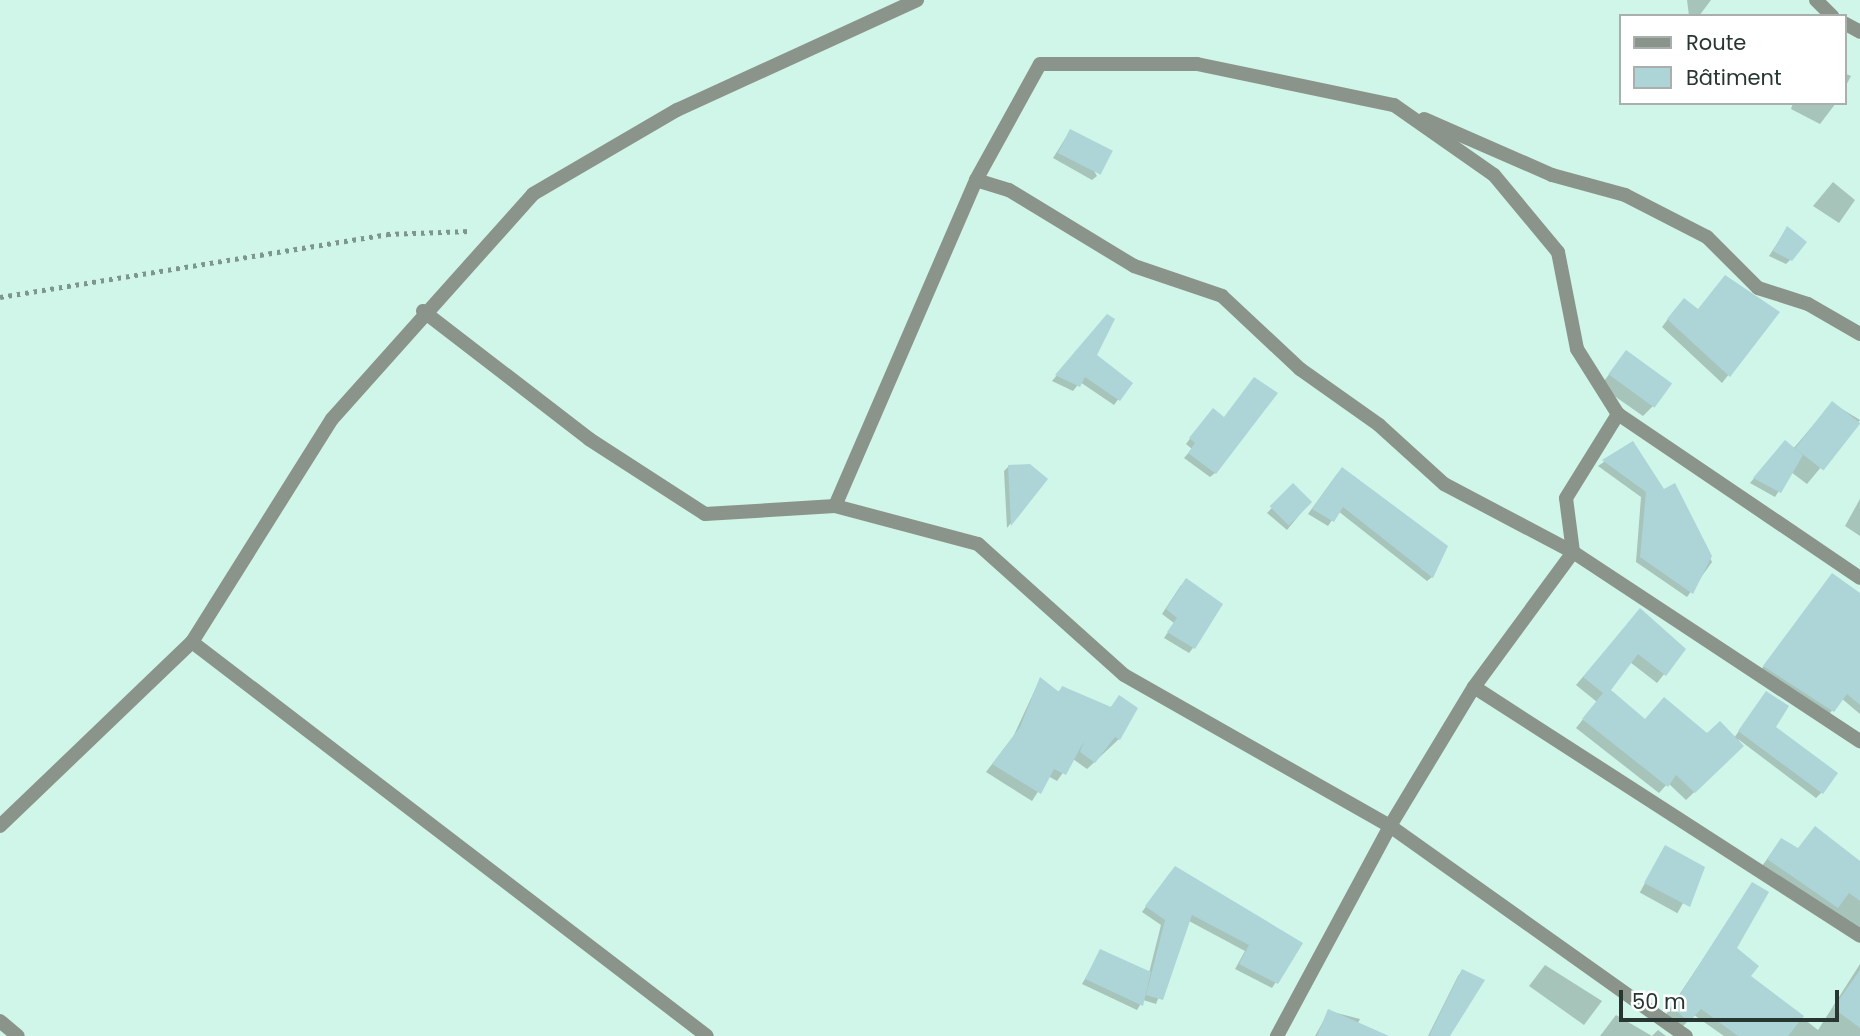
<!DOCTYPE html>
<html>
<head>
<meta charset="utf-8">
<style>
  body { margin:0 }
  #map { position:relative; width:1860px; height:1036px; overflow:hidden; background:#d0f5e9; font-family:Poppins,sans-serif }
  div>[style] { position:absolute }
  .shadow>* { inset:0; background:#0003; transform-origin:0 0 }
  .building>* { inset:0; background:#add4d7; transform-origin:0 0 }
  .path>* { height:4.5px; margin-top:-2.25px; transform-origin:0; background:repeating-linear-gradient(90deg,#7d968e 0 3.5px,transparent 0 8.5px) }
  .minor>* { height:14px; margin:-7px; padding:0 7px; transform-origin:7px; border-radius:7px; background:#8a948a }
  span { translate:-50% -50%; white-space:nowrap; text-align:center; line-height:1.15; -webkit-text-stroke:5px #fff; paint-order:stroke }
  .legend { position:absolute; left:1619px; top:14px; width:228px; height:91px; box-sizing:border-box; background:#fff; border:2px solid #a9afad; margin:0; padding:9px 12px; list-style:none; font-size:21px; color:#283632 }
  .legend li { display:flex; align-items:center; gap:14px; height:35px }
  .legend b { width:35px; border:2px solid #a9afad }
  .scale { position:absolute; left:1619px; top:990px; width:220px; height:32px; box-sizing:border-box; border:4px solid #283632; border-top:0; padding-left:9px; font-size:21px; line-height:24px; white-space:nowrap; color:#283632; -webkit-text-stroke:5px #fff; paint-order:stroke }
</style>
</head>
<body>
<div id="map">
  <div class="shadow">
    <i style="clip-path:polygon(1687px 0,1711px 0,1699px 16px,1689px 16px)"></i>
    <i style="clip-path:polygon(1844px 73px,1851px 76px,1844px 89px)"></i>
    <i style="clip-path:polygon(1793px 103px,1836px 103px,1820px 124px,1791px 109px)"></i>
    <i style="clip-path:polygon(1070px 131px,1097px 176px,1092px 180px,1053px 158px)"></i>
    <i style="clip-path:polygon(1833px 182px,1855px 200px,1839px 223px,1813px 206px)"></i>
    <i style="clip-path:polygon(1787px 228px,1791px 259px,1786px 264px,1769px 256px)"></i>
    <i style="clip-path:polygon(1677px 307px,1697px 311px,1777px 313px,1722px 383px,1662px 327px)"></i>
    <i style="clip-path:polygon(1102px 321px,1094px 355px,1130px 383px,1114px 405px,1080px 382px,1073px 391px,1052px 381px)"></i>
    <i style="clip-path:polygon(1626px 353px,1653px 406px,1643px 416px,1600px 386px)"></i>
    <i style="clip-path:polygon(1832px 403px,1860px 420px,1807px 484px,1791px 472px,1775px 497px,1750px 483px,1780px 447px,1793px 449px)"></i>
    <i style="clip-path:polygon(1208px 415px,1215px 473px,1210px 477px,1184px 458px,1192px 449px,1186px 444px)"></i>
    <i style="clip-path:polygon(1632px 443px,1663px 492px,1674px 486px,1712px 562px,1687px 597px,1636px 562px,1641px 497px,1598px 466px)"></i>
    <i style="clip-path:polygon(1009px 466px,1046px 479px,1007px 528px,1004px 471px)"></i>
    <i style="clip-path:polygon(1337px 474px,1432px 577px,1427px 581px,1338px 511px,1328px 526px,1308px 514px)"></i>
    <i style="clip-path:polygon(1293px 486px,1310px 502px,1287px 530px,1267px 513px)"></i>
    <i style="clip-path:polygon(1860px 499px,1860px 536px,1845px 526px)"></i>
    <i style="clip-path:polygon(1828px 580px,1860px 595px,1860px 714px,1841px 698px,1828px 716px,1760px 671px)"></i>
    <i style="clip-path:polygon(1181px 585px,1193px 648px,1189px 653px,1164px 638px,1174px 623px,1162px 614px)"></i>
    <i style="clip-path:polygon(1633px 618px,1684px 649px,1657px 683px,1630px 662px,1608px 690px,1645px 721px,1734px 738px,1766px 693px,1773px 727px,1836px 773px,1821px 793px,1816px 798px,1738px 739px,1742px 746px,1686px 800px,1668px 783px,1659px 793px,1576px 728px,1597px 702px,1576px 685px)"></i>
    <i style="clip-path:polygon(1040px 679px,1057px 693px,1062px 688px,1109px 709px,1120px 697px,1136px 709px,1119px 739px,1087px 769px,1073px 759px,1057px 781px,1048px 776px,1032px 801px,986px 772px,1013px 737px)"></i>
    <i style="clip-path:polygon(1781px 840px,1797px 850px,1860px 863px,1860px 931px,1762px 866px)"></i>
    <i style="left:1665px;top:847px;width:43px;height:52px;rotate:29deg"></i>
    <i style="clip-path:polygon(1170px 873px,1301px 944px,1272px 988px,1235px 969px,1245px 951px,1189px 921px,1156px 1004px,1143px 1000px,1137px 1010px,1082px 984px,1101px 951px,1149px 973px,1161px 925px,1142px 912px)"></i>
    <i style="clip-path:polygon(1753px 884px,1734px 948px,1749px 976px,1818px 1030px,1860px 964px,1860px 1036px,1724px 1036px,1694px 1015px,1679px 1030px,1663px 1019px)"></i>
    <i style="clip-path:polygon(1545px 965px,1602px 1001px,1584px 1025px,1529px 986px)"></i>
    <i style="clip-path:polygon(1462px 971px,1448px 1036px,1428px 1036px,1458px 976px)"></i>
    <i style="clip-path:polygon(1329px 1011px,1360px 1019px,1352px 1036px,1315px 1036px)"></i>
    <i style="clip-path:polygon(1616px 1015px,1652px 1036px,1658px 1030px,1666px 1036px,1600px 1036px)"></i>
  </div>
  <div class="building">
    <i style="left:1070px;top:129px;width:48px;height:27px;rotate:27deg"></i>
    <i style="clip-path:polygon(1787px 226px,1807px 242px,1792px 261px,1773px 251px)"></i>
    <i style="clip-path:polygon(1725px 275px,1780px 312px,1730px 377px,1667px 319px,1684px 298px,1698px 309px)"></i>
    <i style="clip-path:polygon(1107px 314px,1115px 319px,1097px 355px,1133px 383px,1120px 401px,1085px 377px,1080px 387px,1055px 375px)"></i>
    <i style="left:1626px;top:350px;width:57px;height:30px;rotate:36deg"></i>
    <i style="clip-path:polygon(1254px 377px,1278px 393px,1216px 474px,1188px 453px,1195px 443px,1189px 438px,1213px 408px,1224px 417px)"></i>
    <i style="left:1832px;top:401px;width:36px;height:60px;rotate:38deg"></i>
    <i style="clip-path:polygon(1785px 440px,1803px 455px,1781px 493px,1753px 478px)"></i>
    <i style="clip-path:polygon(1633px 441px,1664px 489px,1675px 483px,1712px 556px,1693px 594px,1640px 557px,1646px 492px,1602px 460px)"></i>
    <i style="clip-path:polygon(1030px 464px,1048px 479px,1011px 526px,1008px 465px)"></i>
    <i style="clip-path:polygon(1342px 467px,1448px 546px,1433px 578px,1343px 507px,1334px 522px,1312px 509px)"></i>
    <i style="left:1293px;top:483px;width:27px;height:33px;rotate:45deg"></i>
    <i style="clip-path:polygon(1832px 573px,1860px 593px,1860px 705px,1847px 694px,1834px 712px,1763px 666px)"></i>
    <i style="clip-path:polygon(1186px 578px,1223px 604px,1195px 649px,1167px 632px,1177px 618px,1166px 609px)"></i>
    <i style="clip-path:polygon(1640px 608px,1686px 649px,1666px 676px,1638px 654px,1611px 690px,1645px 719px,1664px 697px,1707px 733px,1720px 721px,1744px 746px,1695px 793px,1676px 775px,1668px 787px,1582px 719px,1603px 693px,1583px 677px)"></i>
    <i style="clip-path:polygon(1040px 677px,1059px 692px,1062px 686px,1111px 707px,1119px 695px,1138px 708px,1120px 740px,1115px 737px,1095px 763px,1080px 752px,1084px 741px,1066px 775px,1054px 769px,1041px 794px,992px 764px,1020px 727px)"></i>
    <i style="clip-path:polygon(1766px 691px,1789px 706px,1776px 727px,1838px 773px,1823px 794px,1738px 731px)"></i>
    <i style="clip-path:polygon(1815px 826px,1860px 861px,1860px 901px,1849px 893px,1838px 908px,1767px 859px,1781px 838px,1798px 848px)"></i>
    <i style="clip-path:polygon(1665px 845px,1705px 867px,1690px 907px,1644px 883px)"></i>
    <i style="clip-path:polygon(1175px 866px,1303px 943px,1278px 984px,1239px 964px,1249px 945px,1192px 915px,1163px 1000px,1146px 995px,1165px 920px,1145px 906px)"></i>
    <i style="clip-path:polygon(1752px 882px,1769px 892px,1737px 948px,1759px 966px,1751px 976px,1804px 1016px,1788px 1036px,1738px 1036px,1701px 1009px,1689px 1022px,1672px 1007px)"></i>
    <i style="clip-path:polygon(1100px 949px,1151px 972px,1143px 1006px,1085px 979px)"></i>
    <i style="clip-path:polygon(1462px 969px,1485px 980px,1450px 1036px,1429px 1036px)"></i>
    <i style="clip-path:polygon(1860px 970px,1860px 1028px,1833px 1008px)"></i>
    <i style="clip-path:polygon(1328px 1009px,1389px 1036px,1317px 1036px)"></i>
  </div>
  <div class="path">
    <i style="left:0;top:297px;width:392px;rotate:-9.2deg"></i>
    <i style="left:387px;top:234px;width:83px;rotate:-2.1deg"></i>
  </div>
  <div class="minor">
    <i style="left:1816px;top:0;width:23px;rotate:45deg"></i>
    <i style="left:1844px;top:23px;width:18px;rotate:29deg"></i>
    <i style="left:1424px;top:119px;width:140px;rotate:23.6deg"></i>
    <i style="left:1552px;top:175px;width:76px;rotate:15.3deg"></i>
    <i style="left:1625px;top:195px;width:92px;rotate:27.1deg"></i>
    <i style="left:1707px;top:237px;width:72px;rotate:45deg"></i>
    <i style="left:1758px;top:288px;width:52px;rotate:17.7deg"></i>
    <i style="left:1808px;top:304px;width:60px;rotate:30deg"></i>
    <i style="left:976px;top:180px;width:34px;rotate:17deg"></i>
    <i style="left:1009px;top:190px;width:146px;rotate:31.3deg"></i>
    <i style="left:1134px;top:266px;width:93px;rotate:18.8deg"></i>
    <i style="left:1222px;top:296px;width:107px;rotate:43.1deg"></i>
    <i style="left:1300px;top:369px;width:97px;rotate:35.3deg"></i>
    <i style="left:1379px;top:425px;width:88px;rotate:42.2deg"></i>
    <i style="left:1444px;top:484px;width:146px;rotate:27.8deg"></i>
    <i style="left:1573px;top:552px;width:344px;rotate:33.4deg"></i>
    <i style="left:423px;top:311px;width:210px;rotate:37.6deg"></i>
    <i style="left:589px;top:439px;width:138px;rotate:32.9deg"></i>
    <i style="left:705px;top:514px;width:130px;rotate:-3.5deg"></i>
    <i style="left:835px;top:506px;width:148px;rotate:14.9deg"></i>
    <i style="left:978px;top:544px;width:196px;rotate:41.9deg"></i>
    <i style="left:1124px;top:675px;width:306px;rotate:29.6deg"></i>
    <i style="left:1390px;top:826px;width:363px;rotate:35.4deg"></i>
    <i style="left:835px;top:506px;width:355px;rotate:-66.6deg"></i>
    <i style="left:976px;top:180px;width:132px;rotate:-61.1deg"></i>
    <i style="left:1040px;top:64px;width:157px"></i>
    <i style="left:1197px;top:64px;width:201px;rotate:11.8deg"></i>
    <i style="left:1394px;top:105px;width:122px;rotate:35deg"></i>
    <i style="left:1494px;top:175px;width:100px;rotate:50.3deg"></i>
    <i style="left:1558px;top:252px;width:99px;rotate:78.9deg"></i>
    <i style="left:1577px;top:349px;width:77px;rotate:57.8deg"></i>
    <i style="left:1618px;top:414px;width:292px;rotate:34.1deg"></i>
    <i style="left:192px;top:642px;width:648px;rotate:37.42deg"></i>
    <i style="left:1474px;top:687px;width:459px;rotate:32.8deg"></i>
    <i style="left:0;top:826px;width:266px;rotate:-43.8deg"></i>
    <i style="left:192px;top:642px;width:263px;rotate:-57.9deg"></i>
    <i style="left:332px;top:419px;width:302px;rotate:-48.2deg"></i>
    <i style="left:533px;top:194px;width:167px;rotate:-30.3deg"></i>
    <i style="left:677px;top:110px;width:264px;rotate:-24.6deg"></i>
    <i style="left:0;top:1021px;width:23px;rotate:40deg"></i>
    <i style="left:1277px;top:1036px;width:238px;rotate:-61.7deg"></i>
    <i style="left:1390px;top:826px;width:162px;rotate:-58.9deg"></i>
    <i style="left:1474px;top:687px;width:167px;rotate:-53.7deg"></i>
    <i style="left:1573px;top:552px;width:54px;rotate:-97.4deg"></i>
    <i style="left:1566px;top:498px;width:99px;rotate:-58.2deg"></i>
  </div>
  <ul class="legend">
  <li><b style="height:9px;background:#8a948a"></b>Route</li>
  <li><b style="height:19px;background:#add4d7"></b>Bâtiment</li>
  </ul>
  <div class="scale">50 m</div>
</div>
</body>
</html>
